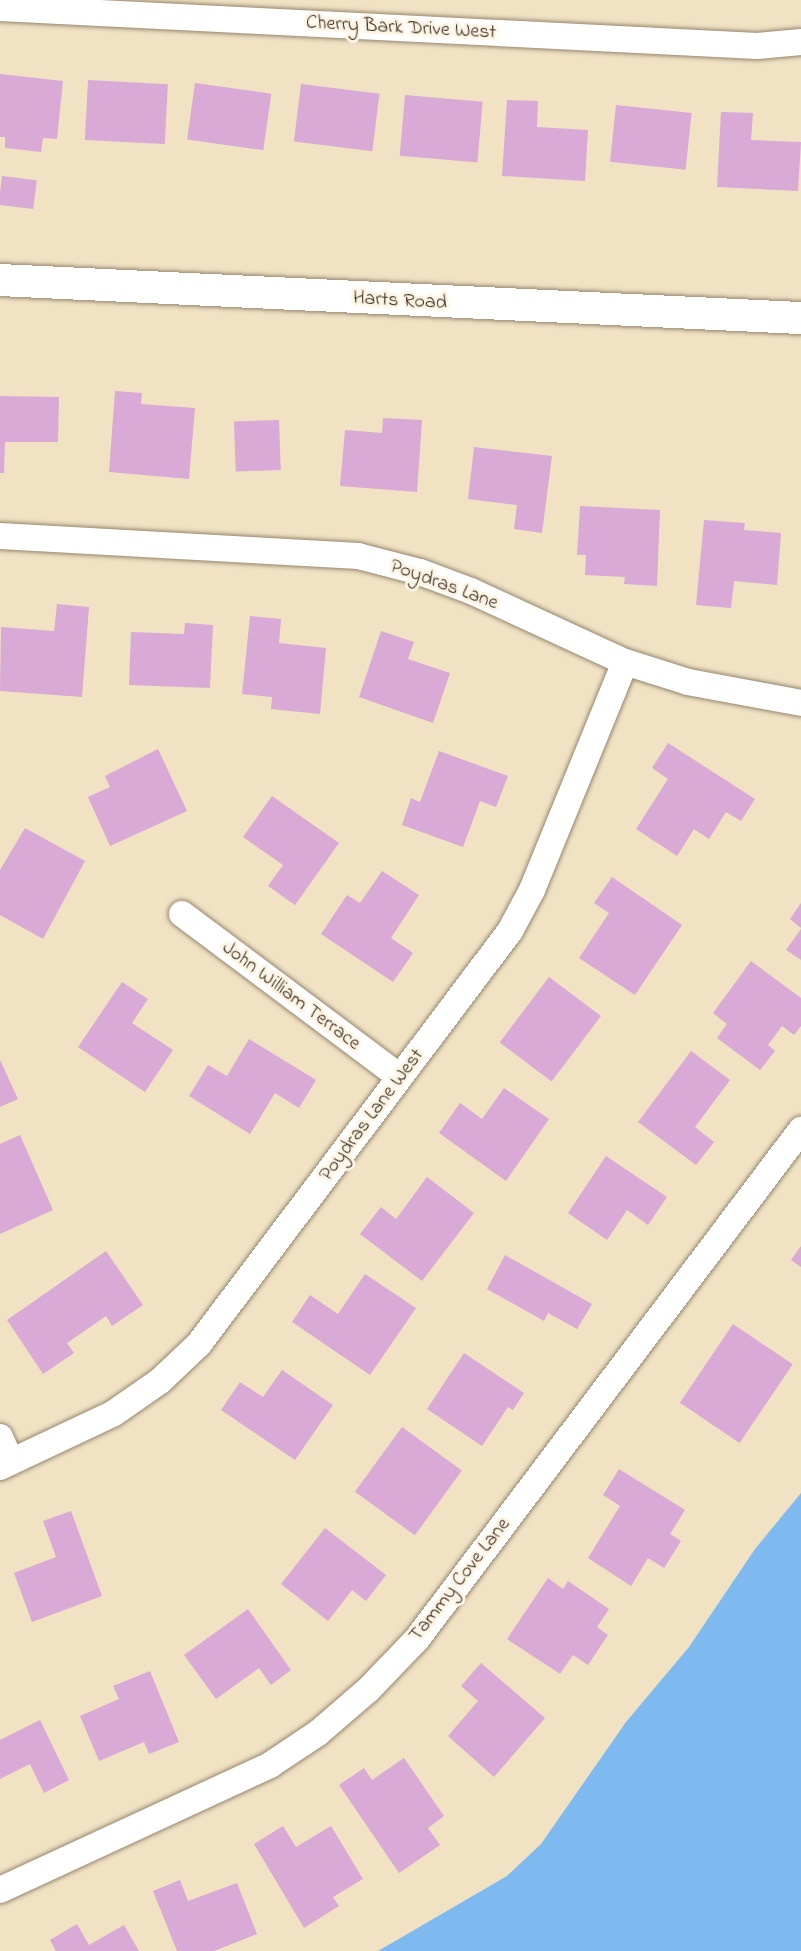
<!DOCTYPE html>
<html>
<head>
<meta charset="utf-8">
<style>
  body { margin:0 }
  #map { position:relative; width:801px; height:1951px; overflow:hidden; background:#f0e2c3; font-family:"Indie Flower",sans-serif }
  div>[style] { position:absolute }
  .water>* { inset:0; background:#7ebaf0 }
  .building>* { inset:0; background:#d8aad5; transform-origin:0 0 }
  .roads { filter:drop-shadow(0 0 2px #968670) drop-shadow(0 0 2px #968670) }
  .minor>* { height:26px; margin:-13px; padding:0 13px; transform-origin:13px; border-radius:13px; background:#fff }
  .tertiary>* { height:32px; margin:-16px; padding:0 16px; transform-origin:16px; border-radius:16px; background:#fff }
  span { translate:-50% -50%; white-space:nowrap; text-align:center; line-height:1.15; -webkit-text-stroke:6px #fcf5e5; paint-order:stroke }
  .street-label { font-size:20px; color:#3b2a1e }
</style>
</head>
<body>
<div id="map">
  <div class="water">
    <i style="clip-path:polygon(801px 1493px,801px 1951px,378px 1951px,507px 1876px,541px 1844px,626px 1722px,689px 1647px,755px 1549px)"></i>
  </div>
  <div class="building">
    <i style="clip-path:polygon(0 74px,63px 81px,57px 139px,43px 138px,41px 152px,5px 148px,5px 137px,0 137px)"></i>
    <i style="left:88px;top:80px;width:80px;height:60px;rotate:3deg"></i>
    <i style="left:195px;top:83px;width:77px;height:57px;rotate:8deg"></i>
    <i style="left:301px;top:84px;width:79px;height:58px;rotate:7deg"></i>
    <i style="left:405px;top:95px;width:78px;height:61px;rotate:5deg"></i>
    <i style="clip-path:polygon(507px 100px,538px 101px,537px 127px,588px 130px,585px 181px,502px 176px)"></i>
    <i style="left:616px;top:105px;width:76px;height:57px;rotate:6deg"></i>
    <i style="clip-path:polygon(721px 112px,753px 113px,751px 140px,801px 142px,798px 191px,717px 187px)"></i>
    <i style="left:2px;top:176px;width:35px;height:29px;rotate:7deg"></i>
    <i style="clip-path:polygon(115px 391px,142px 393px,141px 404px,195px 408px,189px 479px,109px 472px)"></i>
    <i style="clip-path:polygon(0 396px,59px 397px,58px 442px,5px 442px,4px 473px,0 473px)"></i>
    <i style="clip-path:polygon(383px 418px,422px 420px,417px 492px,340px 486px,345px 430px,382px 433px)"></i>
    <i style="left:279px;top:420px;width:50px;height:45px;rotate:88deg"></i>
    <i style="clip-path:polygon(474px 447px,552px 456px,542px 533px,514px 529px,517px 505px,468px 499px)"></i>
    <i style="clip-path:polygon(580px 506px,660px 510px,657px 586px,624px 584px,625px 577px,585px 575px,586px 555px,577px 555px)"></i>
    <i style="clip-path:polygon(704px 520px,745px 523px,744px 530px,781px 533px,777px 585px,734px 581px,731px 608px,696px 605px)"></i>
    <i style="clip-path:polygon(57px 604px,89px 607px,82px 697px,0 691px,1px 627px,54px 631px)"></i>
    <i style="clip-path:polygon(250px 616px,281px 619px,279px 643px,326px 648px,320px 714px,271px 709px,272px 697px,242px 694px)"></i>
    <i style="clip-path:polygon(185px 623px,213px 625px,210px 688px,129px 685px,131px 632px,184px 634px)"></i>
    <i style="clip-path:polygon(381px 631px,414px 642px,408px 659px,450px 673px,433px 723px,359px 697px)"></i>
    <i style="clip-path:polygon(668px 743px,755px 799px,741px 821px,726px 812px,709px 839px,694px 829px,677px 856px,636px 829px,668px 779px,652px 768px)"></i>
    <i style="clip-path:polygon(158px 749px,187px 811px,110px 846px,88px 797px,110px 787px,105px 776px)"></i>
    <i style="clip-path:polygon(439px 751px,508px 776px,496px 807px,480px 801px,463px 847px,402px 825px,411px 798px,420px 802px)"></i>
    <i style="clip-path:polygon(272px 796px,339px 843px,295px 905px,268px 886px,283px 865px,243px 837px)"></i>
    <i style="clip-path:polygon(25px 828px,85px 861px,43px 939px,0 915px,0 870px)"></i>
    <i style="clip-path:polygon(382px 871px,419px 895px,391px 938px,413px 953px,393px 982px,321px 934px,347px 895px,360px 903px)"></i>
    <i style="clip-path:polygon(612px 877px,682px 925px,635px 995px,579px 958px,609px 913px,594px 903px)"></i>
    <i style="clip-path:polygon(801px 903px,801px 928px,790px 919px)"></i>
    <i style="clip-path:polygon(801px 929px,801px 960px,786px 950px)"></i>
    <i style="clip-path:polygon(751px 961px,801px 998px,801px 1026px,794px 1035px,782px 1026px,768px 1045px,775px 1051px,760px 1070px,717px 1038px,727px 1024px,713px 1013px)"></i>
    <i style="left:549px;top:977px;width:65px;height:82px;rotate:37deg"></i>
    <i style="clip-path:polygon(122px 982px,148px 999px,132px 1023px,173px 1050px,145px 1092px,78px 1047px)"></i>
    <i style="clip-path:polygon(249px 1039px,316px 1080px,299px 1108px,275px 1093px,250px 1134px,189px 1096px,208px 1065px,227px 1076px)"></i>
    <i style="clip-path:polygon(691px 1051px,730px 1080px,695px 1127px,714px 1142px,696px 1165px,638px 1122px)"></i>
    <i style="clip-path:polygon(0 1060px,18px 1099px,0 1107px)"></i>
    <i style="clip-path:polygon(504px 1088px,549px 1119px,506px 1181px,439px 1133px,460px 1103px,482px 1119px)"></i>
    <i style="clip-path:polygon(20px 1135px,53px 1210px,0 1234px,0 1144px)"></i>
    <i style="clip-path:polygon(606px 1156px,667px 1197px,648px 1225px,627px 1210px,607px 1240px,568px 1213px)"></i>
    <i style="clip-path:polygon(427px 1177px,474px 1213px,422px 1281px,360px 1234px,381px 1207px,396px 1219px)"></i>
    <i style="clip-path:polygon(801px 1246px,801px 1267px,791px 1260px)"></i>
    <i style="clip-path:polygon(106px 1251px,143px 1305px,112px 1326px,106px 1316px,67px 1343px,74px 1353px,43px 1374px,7px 1320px)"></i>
    <i style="clip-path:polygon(505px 1255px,592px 1304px,577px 1329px,548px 1313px,544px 1321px,487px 1289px)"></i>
    <i style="clip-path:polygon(365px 1274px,416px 1308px,370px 1375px,292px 1322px,310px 1295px,338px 1314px)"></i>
    <i style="left:733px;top:1324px;width:72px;height:95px;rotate:34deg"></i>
    <i style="clip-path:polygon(464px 1353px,524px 1393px,513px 1410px,508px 1407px,482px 1446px,427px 1409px)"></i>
    <i style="clip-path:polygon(282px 1370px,333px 1405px,295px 1460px,221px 1410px,240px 1382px,263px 1397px)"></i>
    <i style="left:402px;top:1427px;width:74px;height:80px;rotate:36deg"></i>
    <i style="clip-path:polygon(619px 1469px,685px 1510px,670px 1534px,681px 1541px,664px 1568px,648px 1558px,631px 1586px,588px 1558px,620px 1506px,603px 1495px)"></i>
    <i style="clip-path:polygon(71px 1511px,102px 1596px,32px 1622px,14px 1573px,56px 1557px,43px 1521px)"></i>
    <i style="clip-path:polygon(325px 1528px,386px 1575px,366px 1601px,352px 1590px,328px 1621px,281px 1584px)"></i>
    <i style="clip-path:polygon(548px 1578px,563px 1589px,568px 1581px,609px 1609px,597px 1627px,608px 1635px,588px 1665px,573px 1655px,560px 1674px,507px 1639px)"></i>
    <i style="clip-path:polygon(248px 1609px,291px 1670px,271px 1685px,259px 1668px,216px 1699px,184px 1655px)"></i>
    <i style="clip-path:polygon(481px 1663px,545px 1718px,494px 1777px,448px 1736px,478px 1701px,461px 1686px)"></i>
    <i style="clip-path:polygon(150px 1671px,179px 1742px,149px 1754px,144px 1742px,99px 1761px,80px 1716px,119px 1699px,113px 1686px)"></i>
    <i style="clip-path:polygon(40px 1720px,69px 1780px,44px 1793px,30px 1764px,0 1779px,0 1740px)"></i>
    <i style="clip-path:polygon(404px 1758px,444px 1816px,428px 1828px,440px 1845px,399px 1873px,339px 1785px,364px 1768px,372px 1780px)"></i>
    <i style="clip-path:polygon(283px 1826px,296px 1847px,331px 1826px,363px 1879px,333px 1897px,339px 1906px,304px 1928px,254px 1844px)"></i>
    <i style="clip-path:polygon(180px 1880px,188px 1901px,237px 1883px,257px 1934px,214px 1951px,177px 1951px,153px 1891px)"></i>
    <i style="clip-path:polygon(77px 1924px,89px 1945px,124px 1925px,139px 1951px,56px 1951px,50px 1940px)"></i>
  </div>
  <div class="roads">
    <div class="minor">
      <i style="left:0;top:8px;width:758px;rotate:2.87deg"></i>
      <i style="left:757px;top:46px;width:44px;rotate:-5.2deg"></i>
      <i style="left:0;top:536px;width:359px;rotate:3.2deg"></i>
      <i style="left:358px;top:556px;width:64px;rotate:14.5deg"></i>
      <i style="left:420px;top:572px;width:54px;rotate:20.4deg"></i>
      <i style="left:471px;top:591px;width:170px;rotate:24.8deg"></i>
      <i style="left:625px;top:662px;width:66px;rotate:17.6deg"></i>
      <i style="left:688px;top:682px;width:115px;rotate:10.5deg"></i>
      <i style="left:182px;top:914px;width:272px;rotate:36.8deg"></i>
      <i style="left:0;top:1437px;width:27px;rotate:66deg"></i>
      <i style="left:0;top:1467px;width:126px;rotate:-25.3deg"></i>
      <i style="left:114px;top:1413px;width:56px;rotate:-34.8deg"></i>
      <i style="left:160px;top:1381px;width:54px;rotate:-43.5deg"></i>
      <i style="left:199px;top:1344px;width:517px;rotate:-53.02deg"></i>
      <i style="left:510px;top:931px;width:47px;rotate:-61.8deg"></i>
      <i style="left:532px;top:890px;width:246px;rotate:-67.8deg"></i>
      <i style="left:0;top:1890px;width:298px;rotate:-24.8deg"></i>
      <i style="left:270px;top:1765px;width:58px;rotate:-33.7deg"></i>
      <i style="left:318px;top:1733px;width:66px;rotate:-40.7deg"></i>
      <i style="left:368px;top:1690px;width:71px;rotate:-46.1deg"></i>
      <i style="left:417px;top:1639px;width:638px;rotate:-52.97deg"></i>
    </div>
    <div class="tertiary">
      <i style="left:0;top:280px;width:802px;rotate:2.72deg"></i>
    </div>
  </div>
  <div class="street-label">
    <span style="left:401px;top:28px;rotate:3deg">Cherry Bark Drive West</span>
    <span style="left:400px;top:301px;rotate:3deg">Harts Road</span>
    <span style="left:444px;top:585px;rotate:20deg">Poydras Lane</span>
    <span style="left:291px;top:996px;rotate:37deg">John William Terrace</span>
    <span style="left:372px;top:1115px;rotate:-53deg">Poydras Lane West</span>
    <span style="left:460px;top:1580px;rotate:-52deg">Tammy Cove Lane</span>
  </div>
</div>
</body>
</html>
